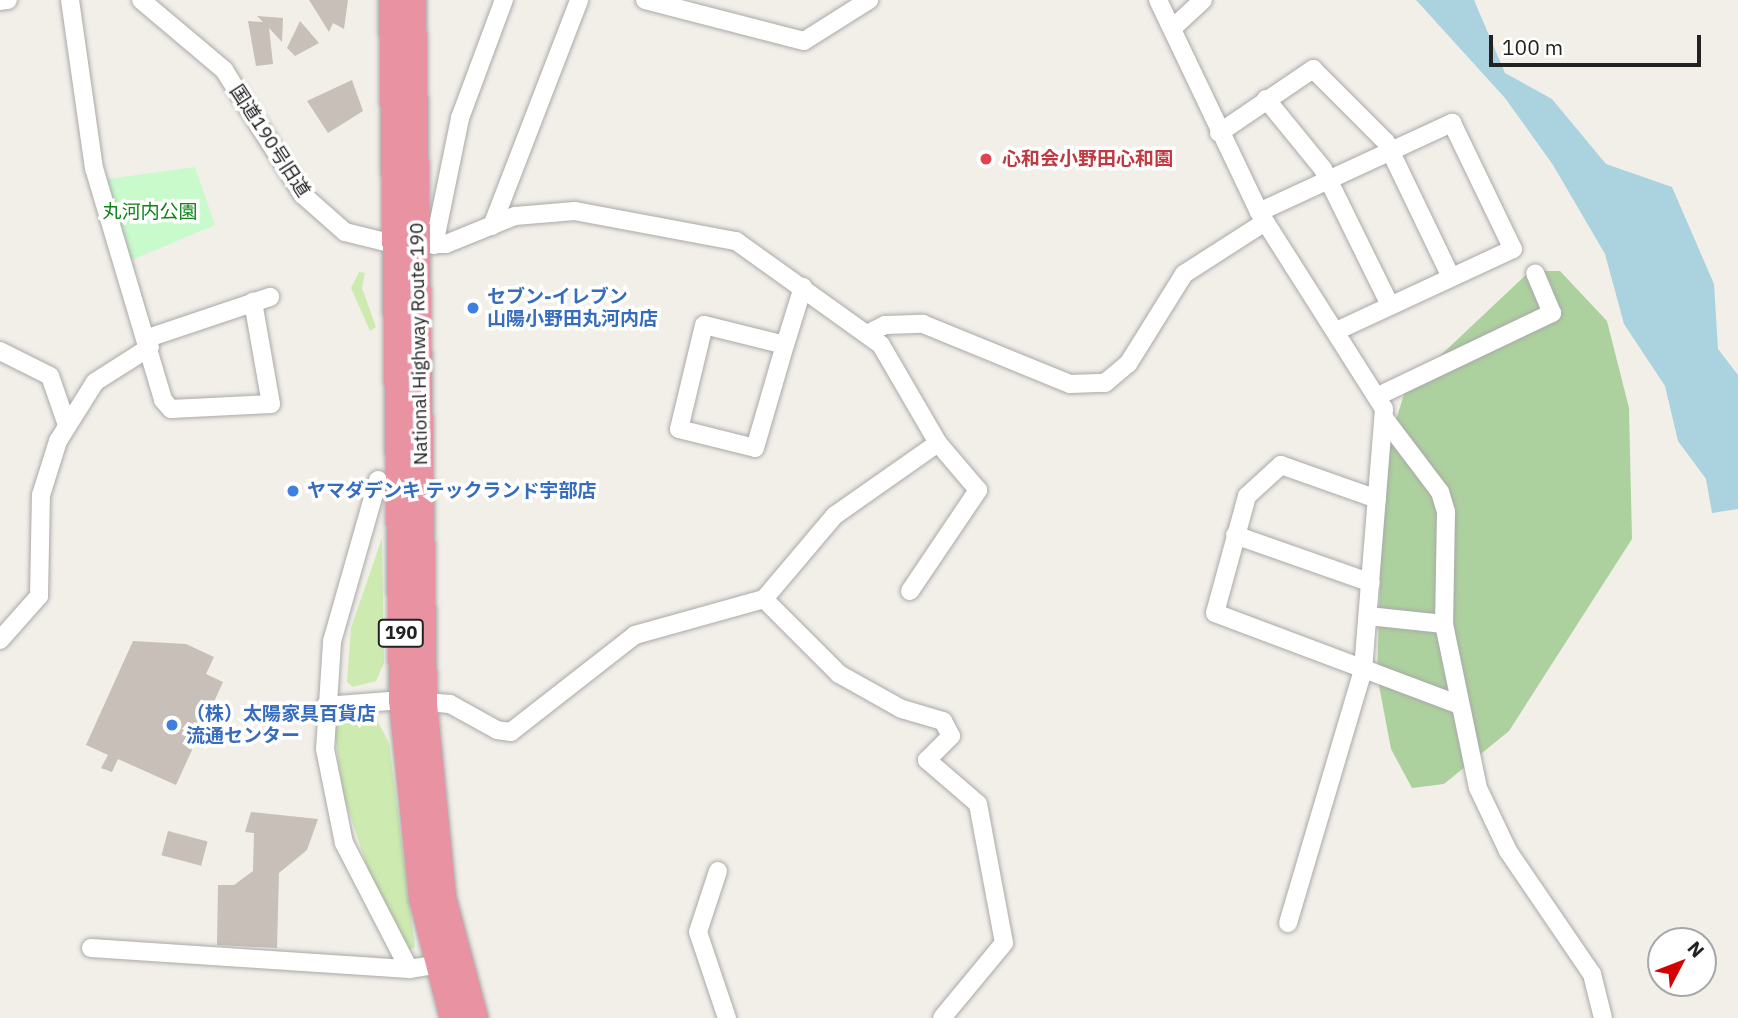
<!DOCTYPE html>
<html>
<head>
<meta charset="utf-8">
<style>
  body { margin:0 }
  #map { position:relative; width:1738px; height:1018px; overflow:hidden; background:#f2efe9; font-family:"IBM Plex Sans","Noto Sans JP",sans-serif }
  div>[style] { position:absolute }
  .grass>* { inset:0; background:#cdebb0 }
  .forest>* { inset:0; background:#add19e }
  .park>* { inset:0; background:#c8facc }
  .water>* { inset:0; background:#aad3df }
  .building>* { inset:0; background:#c7bfb8; transform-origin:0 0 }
  .roads { filter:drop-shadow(0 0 2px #a9a9a9) drop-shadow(0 0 2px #a9a9a9) }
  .minor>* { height:18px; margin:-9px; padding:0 9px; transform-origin:9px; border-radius:9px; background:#fff }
  .highway>* { height:26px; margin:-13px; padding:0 13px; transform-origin:13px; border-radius:13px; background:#e892a2 }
  .dots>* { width:19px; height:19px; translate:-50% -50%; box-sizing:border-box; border:4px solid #fff; border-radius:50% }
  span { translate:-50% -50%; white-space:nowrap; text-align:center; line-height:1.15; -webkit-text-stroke:7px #fff; paint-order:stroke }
  .shield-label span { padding:2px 5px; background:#fff; border:2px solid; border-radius:5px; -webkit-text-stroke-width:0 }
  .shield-label { font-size:18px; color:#222; font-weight:700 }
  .street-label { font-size:19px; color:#222 }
  .health-label { font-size:19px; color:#be3a42; font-weight:700 }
  .left { translate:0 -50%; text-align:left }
  .park-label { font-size:19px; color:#0c8416 }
  .shop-label { font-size:19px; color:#366cbe; font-weight:700 }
  .north { position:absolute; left:1647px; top:927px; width:70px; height:70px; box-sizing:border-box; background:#fff; border:2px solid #a7a7a7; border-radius:50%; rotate:48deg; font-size:19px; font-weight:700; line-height:28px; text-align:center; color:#222 }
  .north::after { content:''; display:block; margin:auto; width:24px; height:32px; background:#d40000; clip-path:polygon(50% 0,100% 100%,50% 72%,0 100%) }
  .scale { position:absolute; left:1489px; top:35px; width:212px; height:32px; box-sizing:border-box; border:4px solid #222; border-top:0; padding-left:9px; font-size:21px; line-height:24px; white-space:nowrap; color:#222; -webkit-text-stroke:5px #fff; paint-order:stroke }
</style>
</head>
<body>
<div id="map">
  <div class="grass">
    <i style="clip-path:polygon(359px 272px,365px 273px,362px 288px,376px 327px,370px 331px,351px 288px)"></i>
    <i style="clip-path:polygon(382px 538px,384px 663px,376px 681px,353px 687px,347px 682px,351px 628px)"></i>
    <i style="clip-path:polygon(346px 716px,377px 720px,389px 743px,415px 947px,409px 951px,377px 896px,343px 794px,334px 726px)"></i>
  </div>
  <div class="forest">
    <i style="clip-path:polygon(1530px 271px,1560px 271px,1607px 321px,1629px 408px,1632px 539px,1509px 731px,1444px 784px,1412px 788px,1391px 749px,1377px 675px,1380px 586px,1373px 493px,1406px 388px)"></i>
  </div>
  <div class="park">
    <i style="clip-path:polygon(195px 167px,215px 225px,127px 262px,101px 180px)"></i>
  </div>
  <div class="water">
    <i style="clip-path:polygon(1416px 0,1474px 0,1505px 73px,1552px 99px,1606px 164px,1672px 187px,1714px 284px,1718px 349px,1738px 375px,1738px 509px,1712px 513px,1706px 479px,1678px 441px,1665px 386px,1624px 324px,1605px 254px,1553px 165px,1505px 98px)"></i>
  </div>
  <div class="building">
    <i style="clip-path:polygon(309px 0,348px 0,344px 29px,333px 23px,329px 32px)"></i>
    <i style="clip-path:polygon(257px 16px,283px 18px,282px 42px,269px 28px,273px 64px,256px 66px,248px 21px,263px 22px)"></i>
    <i style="clip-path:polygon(300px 21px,319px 43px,295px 56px,287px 48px)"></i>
    <i style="clip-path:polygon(352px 80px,363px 111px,328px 133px,307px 101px)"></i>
    <i style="clip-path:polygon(133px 641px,186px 644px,214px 657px,206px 674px,223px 682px,176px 785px,118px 759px,112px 772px,101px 768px,108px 755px,86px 745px)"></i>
    <i style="clip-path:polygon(251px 812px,318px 819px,307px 850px,279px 873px,277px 948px,217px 945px,218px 885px,234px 885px,253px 871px,254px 833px,245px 832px)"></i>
    <i style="left:168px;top:831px;width:41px;height:25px;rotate:15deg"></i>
  </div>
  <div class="roads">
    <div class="minor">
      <i style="left:70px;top:0;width:170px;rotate:81.9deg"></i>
      <i style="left:94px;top:168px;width:242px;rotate:73.4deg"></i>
      <i style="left:163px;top:400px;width:12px;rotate:48deg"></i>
      <i style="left:171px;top:409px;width:100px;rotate:-2.9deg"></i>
      <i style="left:271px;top:404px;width:104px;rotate:-100deg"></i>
      <i style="left:141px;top:0;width:109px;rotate:40.1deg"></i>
      <i style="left:224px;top:70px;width:148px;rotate:57.7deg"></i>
      <i style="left:303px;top:195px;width:56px;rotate:41.4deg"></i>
      <i style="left:345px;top:232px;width:50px;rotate:13.8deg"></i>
      <i style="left:394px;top:244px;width:52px"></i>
      <i style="left:446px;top:244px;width:74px;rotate:-22.1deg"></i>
      <i style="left:515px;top:216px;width:60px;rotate:-4.8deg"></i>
      <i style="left:575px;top:211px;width:164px;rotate:10.6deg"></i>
      <i style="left:736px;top:241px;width:178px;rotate:35.6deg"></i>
      <i style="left:881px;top:345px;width:113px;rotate:59.8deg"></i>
      <i style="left:938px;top:443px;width:126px;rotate:145deg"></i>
      <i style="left:835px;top:515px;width:110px;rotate:130.2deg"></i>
      <i style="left:764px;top:599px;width:134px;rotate:164.4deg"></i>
      <i style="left:635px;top:635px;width:157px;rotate:142deg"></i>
      <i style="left:511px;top:732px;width:14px;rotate:-172deg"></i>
      <i style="left:497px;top:730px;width:54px;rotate:-151deg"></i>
      <i style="left:450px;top:704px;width:48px;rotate:-175.2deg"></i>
      <i style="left:402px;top:700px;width:77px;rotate:175.5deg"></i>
      <i style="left:645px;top:0;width:164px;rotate:14.5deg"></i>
      <i style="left:804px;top:41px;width:77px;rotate:-32.2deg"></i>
      <i style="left:1158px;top:0;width:235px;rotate:64.5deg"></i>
      <i style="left:1259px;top:212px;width:233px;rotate:57.6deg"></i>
      <i style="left:1384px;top:409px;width:262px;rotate:94.6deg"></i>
      <i style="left:1363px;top:670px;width:264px;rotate:106.5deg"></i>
      <i style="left:0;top:1px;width:8px;rotate:-7deg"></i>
      <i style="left:1175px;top:26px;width:38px;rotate:-43deg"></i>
      <i style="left:1266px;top:99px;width:90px;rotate:50.8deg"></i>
      <i style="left:1323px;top:169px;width:152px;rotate:63.8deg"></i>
      <i style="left:1219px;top:133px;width:114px;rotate:-34.2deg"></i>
      <i style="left:1313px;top:69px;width:103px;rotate:45deg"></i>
      <i style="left:1386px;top:142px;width:150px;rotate:64.3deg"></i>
      <i style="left:1259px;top:212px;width:213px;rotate:-24.8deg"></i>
      <i style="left:1452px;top:123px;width:140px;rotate:64.2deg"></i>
      <i style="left:1513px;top:249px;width:195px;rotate:155.1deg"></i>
      <i style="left:492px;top:226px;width:242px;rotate:-68.9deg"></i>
      <i style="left:434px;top:245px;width:130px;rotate:-78.4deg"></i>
      <i style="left:460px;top:118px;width:126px;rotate:-69.6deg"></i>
      <i style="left:867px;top:334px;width:20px;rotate:-27deg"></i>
      <i style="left:885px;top:325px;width:38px;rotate:-2deg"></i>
      <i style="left:923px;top:324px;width:159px;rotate:22.2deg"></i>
      <i style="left:1070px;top:384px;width:35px;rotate:-2deg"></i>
      <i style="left:1105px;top:383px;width:30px;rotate:-40deg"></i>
      <i style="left:1128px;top:364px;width:106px;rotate:-58.1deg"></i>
      <i style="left:1184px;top:274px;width:96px;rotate:-32.7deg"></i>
      <i style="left:148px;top:338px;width:129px;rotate:-18.6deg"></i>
      <i style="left:785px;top:345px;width:83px;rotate:-166.1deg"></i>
      <i style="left:704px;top:325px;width:107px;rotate:103.5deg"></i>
      <i style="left:679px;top:429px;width:78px;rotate:14deg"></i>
      <i style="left:755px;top:448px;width:107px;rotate:-73.8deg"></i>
      <i style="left:785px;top:345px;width:61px;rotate:-72.8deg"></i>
      <i style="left:0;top:351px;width:56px;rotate:26.6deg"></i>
      <i style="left:50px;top:376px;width:52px;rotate:70.9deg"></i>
      <i style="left:1378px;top:396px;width:193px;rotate:-25.5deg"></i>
      <i style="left:1552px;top:313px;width:43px;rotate:-113deg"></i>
      <i style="left:1384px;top:418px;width:93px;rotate:52.9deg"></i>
      <i style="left:1440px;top:492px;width:21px;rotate:73deg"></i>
      <i style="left:1446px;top:512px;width:112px;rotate:91deg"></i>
      <i style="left:1444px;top:624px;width:167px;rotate:78.3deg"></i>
      <i style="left:1478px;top:788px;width:70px;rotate:64.5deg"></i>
      <i style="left:1508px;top:851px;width:149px;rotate:55.7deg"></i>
      <i style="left:1592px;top:974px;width:45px;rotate:76deg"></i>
      <i style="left:378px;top:480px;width:168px;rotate:105.9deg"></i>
      <i style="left:332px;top:642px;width:107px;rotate:93.7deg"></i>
      <i style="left:325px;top:749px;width:96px;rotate:78.6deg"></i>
      <i style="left:344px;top:843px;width:142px;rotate:62.7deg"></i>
      <i style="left:1377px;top:499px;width:102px;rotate:-160.5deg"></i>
      <i style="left:1281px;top:465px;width:46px;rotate:137.6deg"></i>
      <i style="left:1247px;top:496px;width:121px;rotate:105.3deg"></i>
      <i style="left:1215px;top:613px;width:259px;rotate:20.6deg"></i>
      <i style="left:1235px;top:535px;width:144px;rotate:19.4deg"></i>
      <i style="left:910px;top:591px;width:122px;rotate:-56deg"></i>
      <i style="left:978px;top:490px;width:62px;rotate:-130.4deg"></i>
      <i style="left:764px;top:599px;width:106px;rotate:45deg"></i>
      <i style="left:839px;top:674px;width:72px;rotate:29.1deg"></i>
      <i style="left:902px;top:709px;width:43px;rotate:16.3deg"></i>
      <i style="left:943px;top:721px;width:17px;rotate:62deg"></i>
      <i style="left:951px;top:736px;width:34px;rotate:135deg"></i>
      <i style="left:927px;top:760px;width:67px;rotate:40.8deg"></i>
      <i style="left:978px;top:804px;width:141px;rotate:79.4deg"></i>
      <i style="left:1004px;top:943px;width:97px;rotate:129.6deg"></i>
      <i style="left:1368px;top:616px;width:76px;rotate:6deg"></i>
      <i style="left:0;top:640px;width:59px;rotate:-48.4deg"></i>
      <i style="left:39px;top:596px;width:101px;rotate:-88.9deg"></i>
      <i style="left:41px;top:495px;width:57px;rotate:-72.5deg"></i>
      <i style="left:58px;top:441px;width:70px;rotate:-57.9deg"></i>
      <i style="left:95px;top:382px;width:65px;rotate:-32.5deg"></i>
      <i style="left:718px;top:871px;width:64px;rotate:108.2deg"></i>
      <i style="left:698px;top:932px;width:91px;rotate:71.4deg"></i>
      <i style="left:91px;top:948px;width:319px;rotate:3.8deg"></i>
      <i style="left:409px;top:969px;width:38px;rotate:-9deg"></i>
    </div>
    <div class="highway">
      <i style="left:392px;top:0;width:700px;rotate:89.18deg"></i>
      <i style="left:402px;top:700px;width:199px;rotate:84.2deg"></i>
      <i style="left:422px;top:898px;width:124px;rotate:75.5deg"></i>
      <i style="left:413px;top:0;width:704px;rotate:89.1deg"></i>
      <i style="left:424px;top:704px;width:195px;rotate:84.4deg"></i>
      <i style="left:443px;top:898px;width:124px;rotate:75.1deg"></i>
    </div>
  </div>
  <div class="dots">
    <i style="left:986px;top:159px;background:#e0444e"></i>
    <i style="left:473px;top:308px;background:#3f7fe0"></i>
    <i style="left:293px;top:491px;background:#3f7fe0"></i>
    <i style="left:172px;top:725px;background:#3f7fe0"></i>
  </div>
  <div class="shield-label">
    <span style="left:401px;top:633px">190</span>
  </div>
  <div class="street-label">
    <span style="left:270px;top:141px;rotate:57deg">国道190号旧道</span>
    <span style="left:419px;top:344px;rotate:-91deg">National Highway Route 190</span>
  </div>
  <div class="health-label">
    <span class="left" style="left:1002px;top:159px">心和会小野田心和園</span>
  </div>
  <div class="park-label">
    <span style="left:150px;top:212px">丸河内公園</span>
  </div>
  <div class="shop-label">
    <span class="left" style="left:487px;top:308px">セブン-イレブン<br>山陽小野田丸河内店</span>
    <span class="left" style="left:307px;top:491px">ヤマダデンキ テックランド宇部店</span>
    <span class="left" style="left:186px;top:725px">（株）太陽家具百貨店<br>流通センター</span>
  </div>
  <div class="north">N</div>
  <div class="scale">100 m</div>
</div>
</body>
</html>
